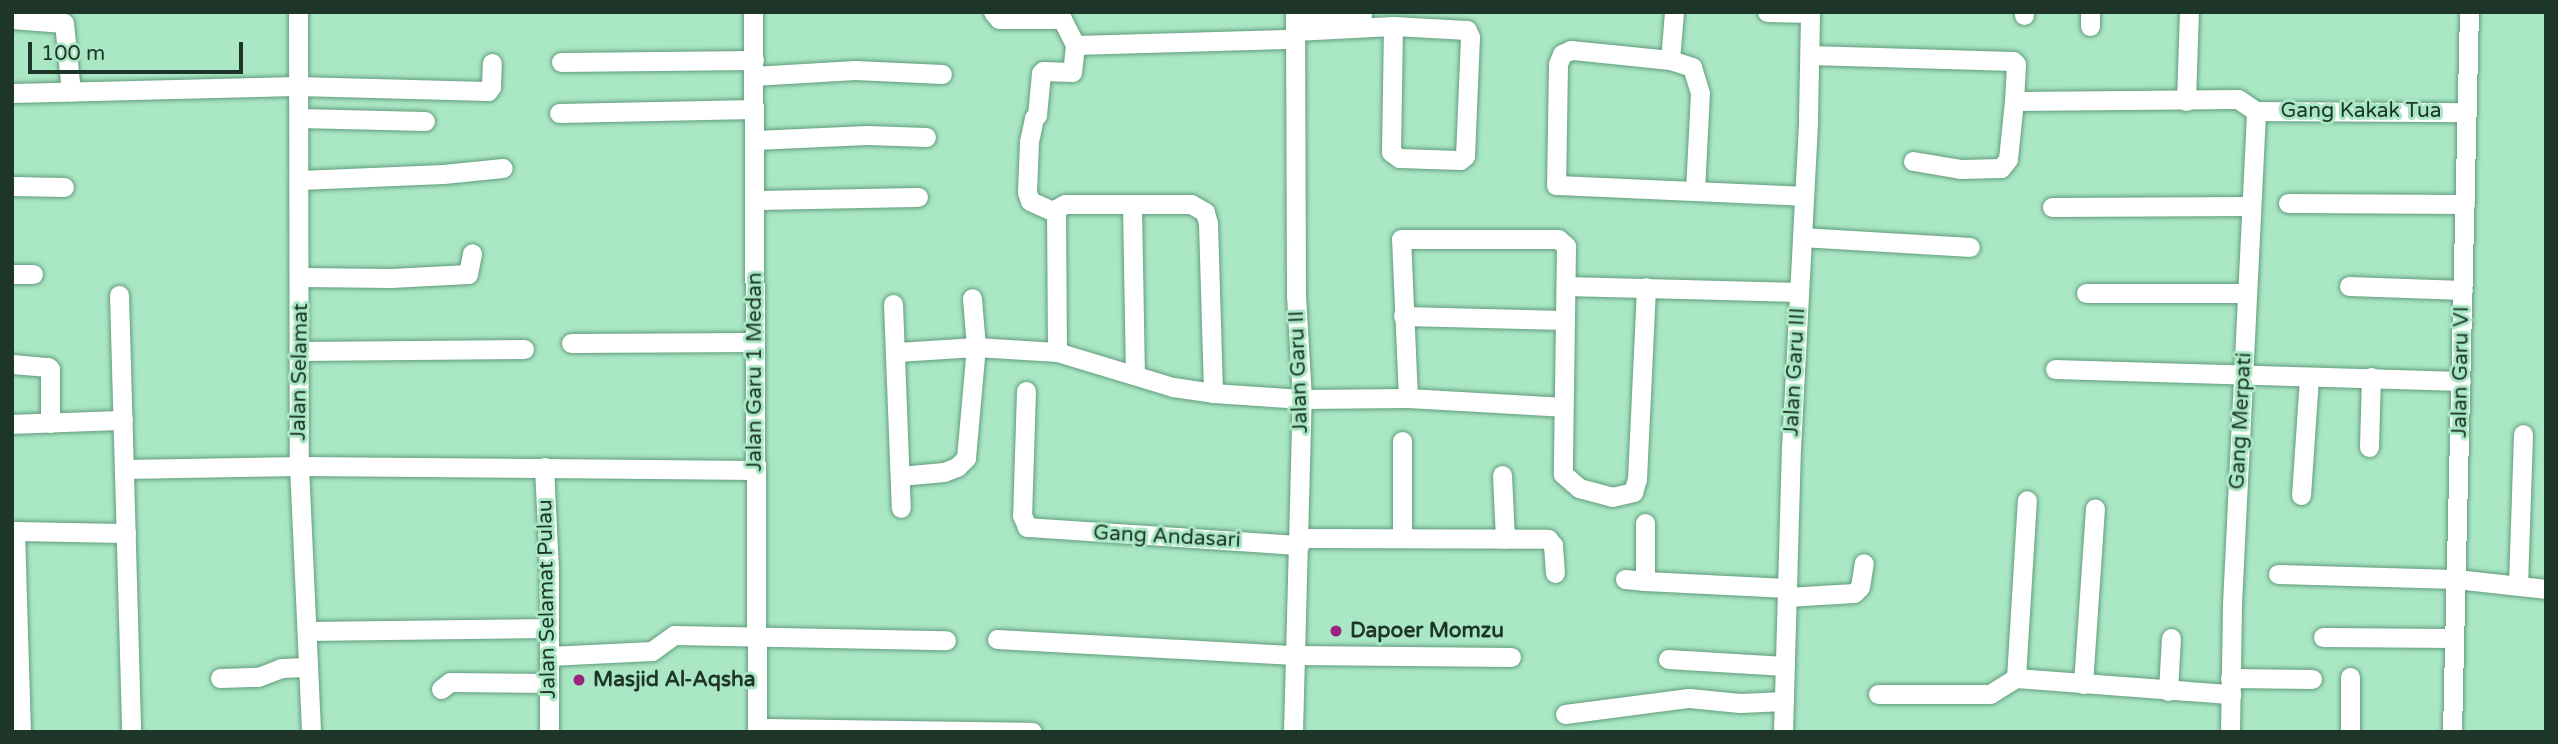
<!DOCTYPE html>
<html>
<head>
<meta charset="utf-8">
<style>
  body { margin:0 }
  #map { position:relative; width:2558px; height:744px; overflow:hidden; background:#aae7c4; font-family:"Varela Round",sans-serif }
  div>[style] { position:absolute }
  .roads { filter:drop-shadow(0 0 2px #619c7c) drop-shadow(0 0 2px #619c7c) }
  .minor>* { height:19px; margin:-9.5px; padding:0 9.5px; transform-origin:9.5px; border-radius:9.5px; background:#fff }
  .dots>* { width:19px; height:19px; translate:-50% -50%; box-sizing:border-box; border:4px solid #aae7c4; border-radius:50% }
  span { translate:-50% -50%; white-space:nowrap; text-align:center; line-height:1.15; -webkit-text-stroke:6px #aae7c4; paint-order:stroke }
  .street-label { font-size:21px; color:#1d3629 }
  .poi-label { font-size:21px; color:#1d3629; font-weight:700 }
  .left { translate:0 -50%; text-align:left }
  .frame { position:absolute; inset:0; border:14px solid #1d3629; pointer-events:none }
  .scale { position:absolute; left:28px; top:42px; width:215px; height:32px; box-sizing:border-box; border:4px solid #1d3629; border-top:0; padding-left:9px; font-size:21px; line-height:24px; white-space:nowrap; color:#1d3629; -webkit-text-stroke:5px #aae7c4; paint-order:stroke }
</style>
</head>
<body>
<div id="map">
  <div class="roads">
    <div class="minor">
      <i style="left:298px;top:12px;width:454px;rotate:89.9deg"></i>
      <i style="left:299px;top:466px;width:266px;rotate:87.4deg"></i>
      <i style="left:753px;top:12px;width:720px;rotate:89.68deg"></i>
      <i style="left:993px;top:12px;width:9px;rotate:49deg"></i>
      <i style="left:999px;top:19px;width:63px"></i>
      <i style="left:1062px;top:19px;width:29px;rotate:63deg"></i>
      <i style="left:1075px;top:45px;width:27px;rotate:96deg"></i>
      <i style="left:1072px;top:72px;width:29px;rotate:-178deg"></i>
      <i style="left:1043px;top:71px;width:3px;rotate:135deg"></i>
      <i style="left:1041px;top:73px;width:42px;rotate:95.4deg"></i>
      <i style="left:1037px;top:115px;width:4px;rotate:135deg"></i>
      <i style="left:1034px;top:118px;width:25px;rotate:102deg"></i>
      <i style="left:1029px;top:142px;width:50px;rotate:92.3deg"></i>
      <i style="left:1027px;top:192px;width:9px;rotate:72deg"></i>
      <i style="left:1030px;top:201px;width:27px;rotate:24deg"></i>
      <i style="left:1767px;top:12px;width:43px;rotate:1.3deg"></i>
      <i style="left:2024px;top:12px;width:3px;rotate:90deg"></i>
      <i style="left:1295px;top:16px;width:67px;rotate:-0.9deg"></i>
      <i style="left:12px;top:19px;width:52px;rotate:4.4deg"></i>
      <i style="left:64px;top:23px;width:69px;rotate:84.2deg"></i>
      <i style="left:2090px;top:26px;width:14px;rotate:-90deg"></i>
      <i style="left:1295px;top:31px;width:98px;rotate:-2.9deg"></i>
      <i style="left:1393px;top:26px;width:74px;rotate:3.1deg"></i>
      <i style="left:1467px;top:30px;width:8px;rotate:67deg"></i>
      <i style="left:1470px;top:37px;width:119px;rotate:92.4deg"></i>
      <i style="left:1465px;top:156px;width:6px;rotate:141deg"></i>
      <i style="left:1460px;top:160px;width:61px;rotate:-178.1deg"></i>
      <i style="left:1399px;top:158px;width:10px;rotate:-143deg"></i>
      <i style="left:1391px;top:152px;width:126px;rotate:-89.1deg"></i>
      <i style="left:1075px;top:45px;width:220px;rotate:-1.6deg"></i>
      <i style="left:1810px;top:55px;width:203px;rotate:1.7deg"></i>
      <i style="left:2013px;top:61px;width:4px;rotate:45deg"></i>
      <i style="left:2016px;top:64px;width:37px;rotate:93deg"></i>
      <i style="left:1670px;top:60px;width:48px;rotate:-85.2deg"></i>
      <i style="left:561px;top:62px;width:193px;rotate:-0.6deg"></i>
      <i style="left:753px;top:76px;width:102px;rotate:-3.4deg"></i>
      <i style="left:855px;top:70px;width:87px;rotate:2.6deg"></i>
      <i style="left:12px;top:93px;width:285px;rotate:-1.4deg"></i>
      <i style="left:297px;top:86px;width:191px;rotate:1.5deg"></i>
      <i style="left:488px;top:91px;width:5px;rotate:-53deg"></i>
      <i style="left:491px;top:87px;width:24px;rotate:-88deg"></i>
      <i style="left:2186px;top:101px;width:89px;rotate:-88.1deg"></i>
      <i style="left:2256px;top:111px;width:211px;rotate:0.3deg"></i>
      <i style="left:559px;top:113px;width:195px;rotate:-1.2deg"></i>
      <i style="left:299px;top:118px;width:126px;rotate:1.4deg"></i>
      <i style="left:755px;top:140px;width:112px;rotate:-2.6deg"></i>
      <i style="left:867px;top:135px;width:59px;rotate:1.9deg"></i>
      <i style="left:1913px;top:161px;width:49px;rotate:9.5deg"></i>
      <i style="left:1961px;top:169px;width:40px;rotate:-1.4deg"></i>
      <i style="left:2001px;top:168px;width:11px;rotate:-52deg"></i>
      <i style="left:2008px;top:159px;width:58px;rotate:-84.1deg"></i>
      <i style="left:2014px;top:101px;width:224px;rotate:-0.5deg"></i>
      <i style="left:2238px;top:99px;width:22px;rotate:34deg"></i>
      <i style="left:300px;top:180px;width:143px;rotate:-2.4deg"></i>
      <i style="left:443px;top:174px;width:60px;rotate:-5.7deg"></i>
      <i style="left:12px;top:186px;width:52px;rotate:1.1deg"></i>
      <i style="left:1695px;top:191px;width:98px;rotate:-87.1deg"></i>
      <i style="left:1700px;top:93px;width:27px;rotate:-107deg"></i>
      <i style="left:1692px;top:67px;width:23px;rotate:-162deg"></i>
      <i style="left:1670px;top:60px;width:100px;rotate:-174.2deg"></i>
      <i style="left:1571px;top:50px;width:10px;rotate:156deg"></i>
      <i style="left:1562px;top:54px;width:11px;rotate:112deg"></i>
      <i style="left:1558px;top:64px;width:121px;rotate:90.9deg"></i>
      <i style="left:1556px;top:185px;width:247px;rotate:2.5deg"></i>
      <i style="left:755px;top:200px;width:163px;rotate:-1.1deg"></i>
      <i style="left:2288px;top:203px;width:177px;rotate:0.3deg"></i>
      <i style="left:1132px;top:206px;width:168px;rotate:89deg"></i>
      <i style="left:2052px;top:207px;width:198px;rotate:-0.3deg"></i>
      <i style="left:1802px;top:237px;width:168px;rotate:3.4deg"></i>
      <i style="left:12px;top:274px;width:21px"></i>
      <i style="left:301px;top:277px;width:90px;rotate:0.6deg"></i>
      <i style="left:391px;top:278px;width:77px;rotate:-3deg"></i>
      <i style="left:468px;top:274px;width:21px;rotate:-79deg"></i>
      <i style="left:1566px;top:286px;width:233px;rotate:1.5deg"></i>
      <i style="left:2349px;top:286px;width:114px;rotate:2deg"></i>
      <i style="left:2086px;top:293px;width:161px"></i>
      <i style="left:119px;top:295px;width:437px;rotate:88.4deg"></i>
      <i style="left:893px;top:304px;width:204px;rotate:87.8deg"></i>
      <i style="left:1403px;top:316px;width:161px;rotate:1.4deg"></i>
      <i style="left:571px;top:343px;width:183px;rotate:-0.3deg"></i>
      <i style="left:300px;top:351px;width:224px;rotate:-0.5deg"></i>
      <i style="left:897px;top:352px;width:79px;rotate:-3.6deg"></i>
      <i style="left:976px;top:347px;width:81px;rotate:3.5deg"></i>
      <i style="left:1057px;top:352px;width:121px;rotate:16.8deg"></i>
      <i style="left:1173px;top:387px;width:40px;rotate:8.5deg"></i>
      <i style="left:1213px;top:393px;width:89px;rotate:3.9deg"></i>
      <i style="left:1302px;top:399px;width:106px;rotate:-0.5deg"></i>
      <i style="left:1408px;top:398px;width:155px;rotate:3.3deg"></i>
      <i style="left:1057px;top:352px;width:143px;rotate:-90.4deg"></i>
      <i style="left:1056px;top:209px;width:10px;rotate:-29deg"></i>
      <i style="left:1065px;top:204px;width:126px"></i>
      <i style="left:1191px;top:204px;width:16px;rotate:30deg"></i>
      <i style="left:1205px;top:212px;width:11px;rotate:75deg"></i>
      <i style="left:1208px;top:223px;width:170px;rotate:88.3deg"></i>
      <i style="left:12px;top:364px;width:36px;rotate:5deg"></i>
      <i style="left:48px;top:367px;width:3px;rotate:45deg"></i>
      <i style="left:50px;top:369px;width:54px;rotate:90deg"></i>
      <i style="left:2055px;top:369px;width:406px;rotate:1.7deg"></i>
      <i style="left:1026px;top:391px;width:124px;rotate:91.8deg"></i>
      <i style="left:1022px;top:515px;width:13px;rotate:67deg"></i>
      <i style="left:1027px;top:527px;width:273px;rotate:3.8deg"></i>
      <i style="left:1408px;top:398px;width:159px;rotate:-92.5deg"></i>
      <i style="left:1401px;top:239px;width:157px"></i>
      <i style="left:1558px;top:239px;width:11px;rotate:41deg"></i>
      <i style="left:1566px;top:246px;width:228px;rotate:90.8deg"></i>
      <i style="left:1563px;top:474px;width:21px;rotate:41deg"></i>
      <i style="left:1579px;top:488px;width:34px;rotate:15deg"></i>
      <i style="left:1612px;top:497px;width:22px;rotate:-13deg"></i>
      <i style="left:1633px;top:492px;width:14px;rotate:-73deg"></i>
      <i style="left:1637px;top:479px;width:192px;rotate:-87.3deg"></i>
      <i style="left:12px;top:424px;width:111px;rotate:-2.1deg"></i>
      <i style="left:2369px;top:447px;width:70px;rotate:-88.4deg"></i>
      <i style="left:544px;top:467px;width:101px;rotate:87.2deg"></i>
      <i style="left:549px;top:568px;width:164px;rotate:90deg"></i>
      <i style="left:124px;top:469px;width:175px;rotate:-1deg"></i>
      <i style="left:299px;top:466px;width:457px;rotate:0.5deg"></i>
      <i style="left:1502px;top:475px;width:64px;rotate:87.3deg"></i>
      <i style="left:900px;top:476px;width:44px;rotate:-5.2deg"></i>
      <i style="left:944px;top:472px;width:14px;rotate:-21deg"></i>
      <i style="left:957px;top:467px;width:13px;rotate:-45deg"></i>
      <i style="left:966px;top:458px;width:111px;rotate:-84.9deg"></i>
      <i style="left:976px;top:347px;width:49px;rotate:-94.7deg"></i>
      <i style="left:2301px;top:495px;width:118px;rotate:-86.1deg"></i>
      <i style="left:1645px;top:523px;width:58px;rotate:90deg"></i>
      <i style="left:1645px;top:581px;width:142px;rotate:2.8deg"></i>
      <i style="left:12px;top:531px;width:114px;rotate:1deg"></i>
      <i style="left:15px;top:531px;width:201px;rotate:88.3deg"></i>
      <i style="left:1402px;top:537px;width:96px;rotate:-90deg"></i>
      <i style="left:1299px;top:538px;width:249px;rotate:0.2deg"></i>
      <i style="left:1548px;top:539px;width:8px;rotate:50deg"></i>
      <i style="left:1553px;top:545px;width:28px;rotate:86deg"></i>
      <i style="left:2278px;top:574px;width:178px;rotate:1.6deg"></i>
      <i style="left:2456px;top:579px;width:91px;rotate:6.3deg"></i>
      <i style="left:1625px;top:579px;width:20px;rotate:6deg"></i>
      <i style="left:2518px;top:585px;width:151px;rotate:-88.1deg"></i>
      <i style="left:1787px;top:597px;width:67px;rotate:-3.4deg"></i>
      <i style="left:1854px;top:593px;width:8px;rotate:-45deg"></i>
      <i style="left:1860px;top:587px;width:24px;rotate:-81deg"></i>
      <i style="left:307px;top:631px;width:242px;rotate:-0.7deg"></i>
      <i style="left:2323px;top:637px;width:131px;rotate:0.4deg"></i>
      <i style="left:997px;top:639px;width:298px;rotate:3.1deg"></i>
      <i style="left:1295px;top:655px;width:216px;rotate:0.5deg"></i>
      <i style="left:549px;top:656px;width:103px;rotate:-2.8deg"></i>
      <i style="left:652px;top:651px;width:27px;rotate:-36deg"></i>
      <i style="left:674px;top:635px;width:272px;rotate:1.1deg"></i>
      <i style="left:1668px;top:659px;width:117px;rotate:3.4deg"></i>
      <i style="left:220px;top:678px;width:38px;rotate:-2deg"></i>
      <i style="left:258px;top:677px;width:25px;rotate:-21deg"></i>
      <i style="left:281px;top:668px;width:26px;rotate:-2deg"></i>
      <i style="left:2016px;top:678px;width:178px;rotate:-86.5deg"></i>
      <i style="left:2230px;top:678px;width:82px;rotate:0.7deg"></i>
      <i style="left:2083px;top:684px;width:176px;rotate:-86.1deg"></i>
      <i style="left:441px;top:689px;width:11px;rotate:-38deg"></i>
      <i style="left:450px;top:682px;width:99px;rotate:0.6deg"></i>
      <i style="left:2168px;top:691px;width:53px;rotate:-86.8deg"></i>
      <i style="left:1878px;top:694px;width:112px"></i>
      <i style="left:1990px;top:694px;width:31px;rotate:-32deg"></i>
      <i style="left:2016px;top:678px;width:216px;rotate:4.3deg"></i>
      <i style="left:1565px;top:714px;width:125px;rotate:-7.4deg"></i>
      <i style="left:1689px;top:698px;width:51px;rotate:5.6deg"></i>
      <i style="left:1740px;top:703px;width:44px;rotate:-2.6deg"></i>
      <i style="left:757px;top:728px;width:275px;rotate:0.8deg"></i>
      <i style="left:1293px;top:732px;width:333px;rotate:-88.5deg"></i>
      <i style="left:1302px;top:399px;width:103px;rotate:-93.3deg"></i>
      <i style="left:1296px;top:296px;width:284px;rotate:-90.2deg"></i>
      <i style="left:1783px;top:732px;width:284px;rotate:-88.4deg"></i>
      <i style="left:1791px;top:448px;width:329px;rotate:-87deg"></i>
      <i style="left:1808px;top:119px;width:107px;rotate:-88.9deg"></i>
      <i style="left:2230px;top:732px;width:128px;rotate:-89.1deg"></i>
      <i style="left:2232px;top:604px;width:494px;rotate:-87.2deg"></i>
      <i style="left:2350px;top:732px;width:55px;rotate:-90deg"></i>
      <i style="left:2452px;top:732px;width:720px;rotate:-88.65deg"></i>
    </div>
  </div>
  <div class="dots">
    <i style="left:1336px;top:631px;background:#9a247f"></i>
    <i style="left:579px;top:680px;background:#9a247f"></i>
  </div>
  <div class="street-label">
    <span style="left:2361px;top:111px">Gang Kakak Tua</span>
    <span style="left:300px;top:372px;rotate:-89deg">Jalan Selamat</span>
    <span style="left:755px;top:372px;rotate:-90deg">Jalan Garu 1 Medan</span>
    <span style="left:1299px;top:372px;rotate:-92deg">Jalan Garu II</span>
    <span style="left:1795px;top:372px;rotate:-87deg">Jalan Garu III</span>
    <span style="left:2461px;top:372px;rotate:-89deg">Jalan Garu VI</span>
    <span style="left:2241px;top:421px;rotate:-87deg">Gang Merpati</span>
    <span style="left:1167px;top:537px;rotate:3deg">Gang Andasari</span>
    <span style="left:547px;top:599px;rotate:-91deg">Jalan Selamat Pulau</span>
  </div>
  <div class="poi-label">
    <span class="left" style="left:1350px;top:631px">Dapoer Momzu</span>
    <span class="left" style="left:593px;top:680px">Masjid Al-Aqsha</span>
  </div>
  <div class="frame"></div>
  <div class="scale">100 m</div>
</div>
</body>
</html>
